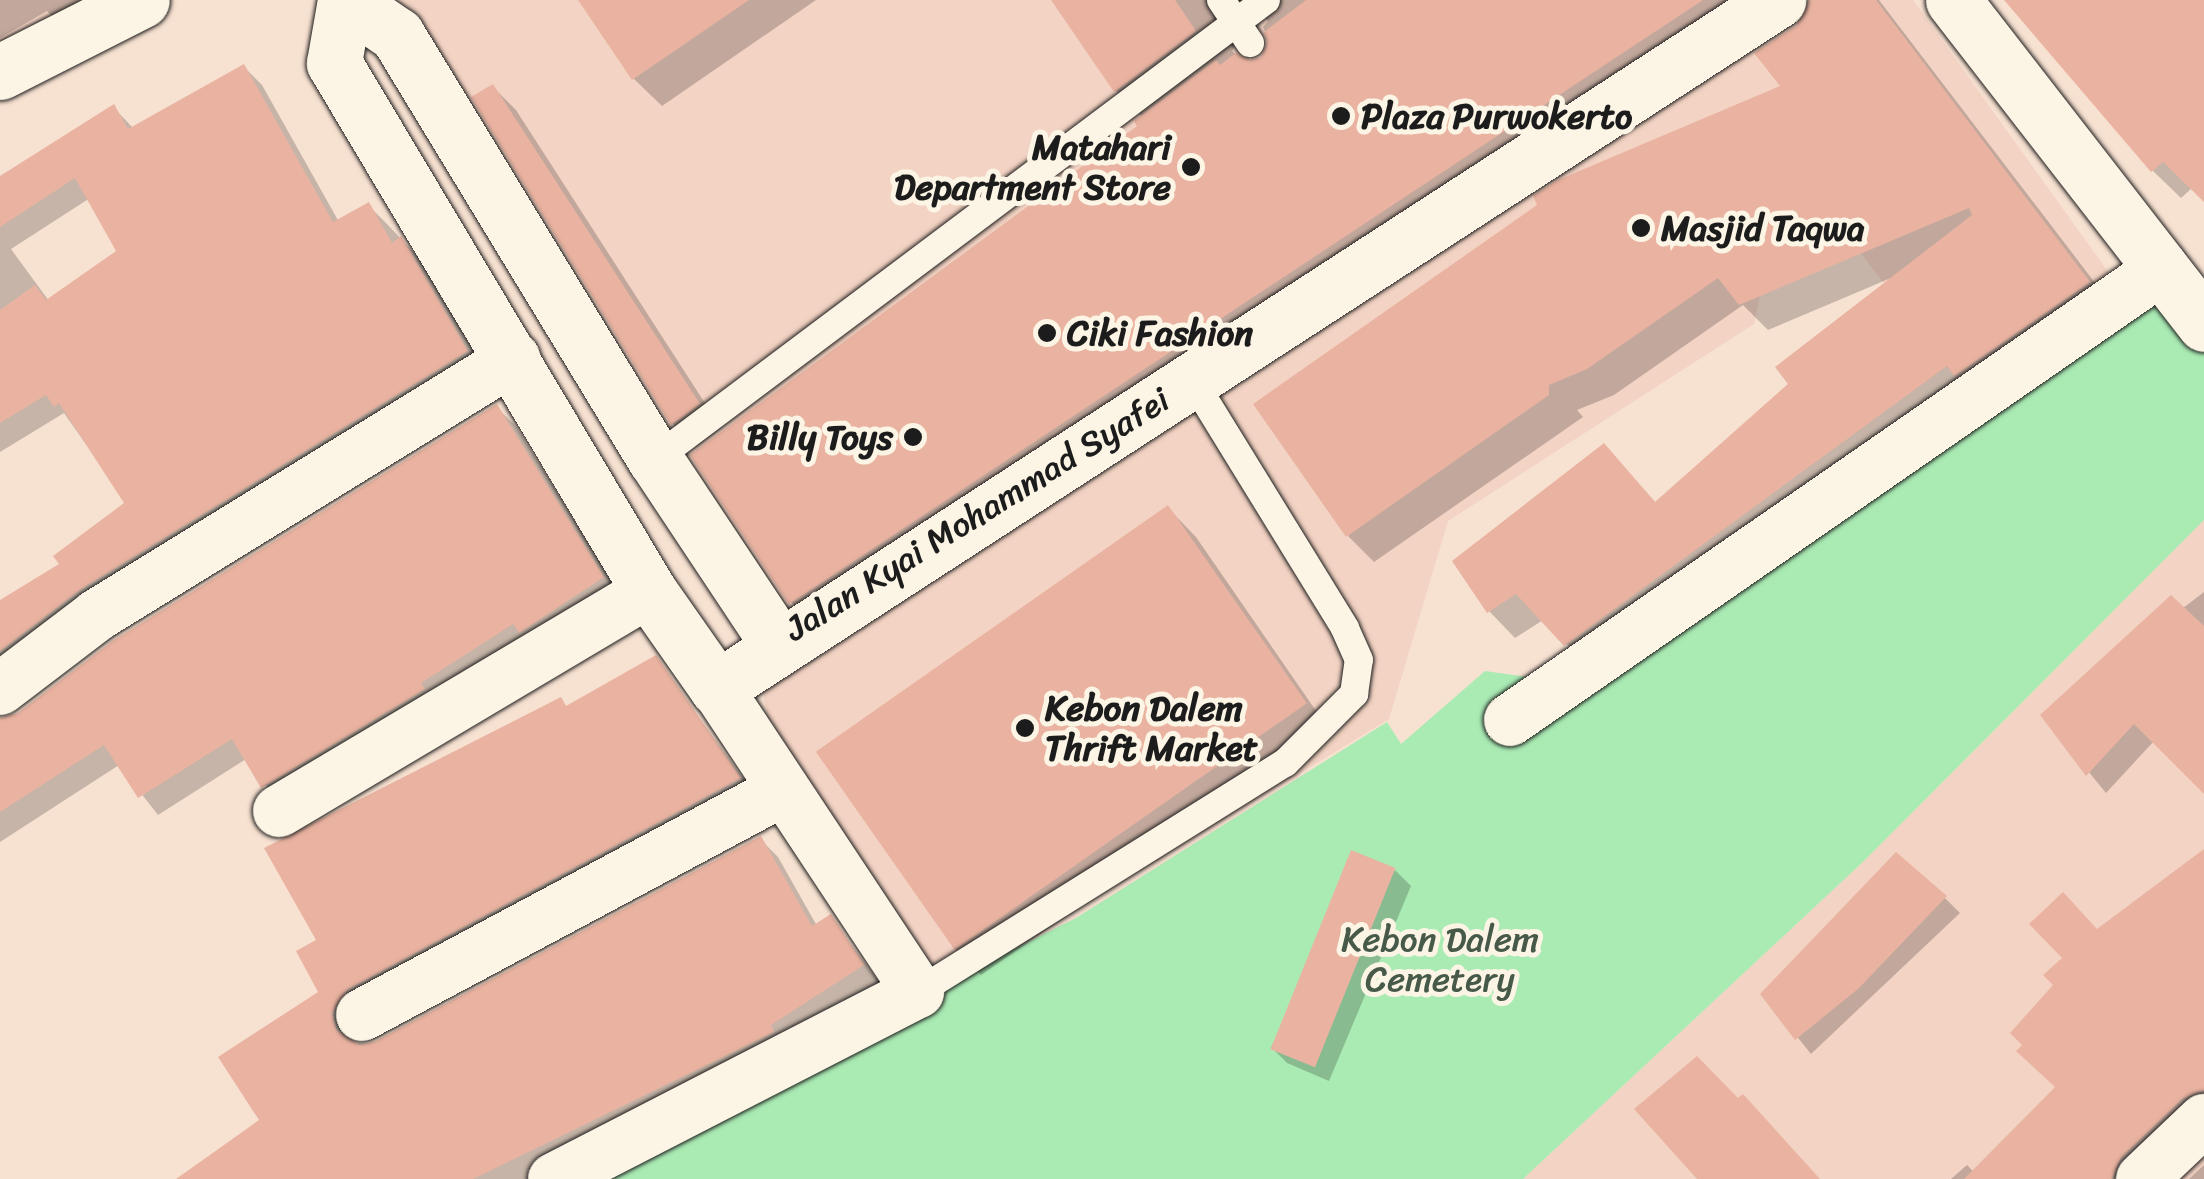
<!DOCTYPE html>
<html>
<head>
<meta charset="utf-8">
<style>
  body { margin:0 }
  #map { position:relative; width:2204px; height:1179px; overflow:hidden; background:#f7e1d1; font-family:Sriracha,sans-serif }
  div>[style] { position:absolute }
  .built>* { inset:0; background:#f3d3c3 }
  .green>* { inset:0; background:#aaebb4 }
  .shadow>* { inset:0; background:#0003 }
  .building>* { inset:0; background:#eab3a1; transform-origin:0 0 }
  .roads { filter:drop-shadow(0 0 2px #1c1c1c) drop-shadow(0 0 2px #1c1c1c) }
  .lane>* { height:28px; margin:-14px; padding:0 14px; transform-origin:14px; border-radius:14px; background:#fcf5e5 }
  .street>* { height:52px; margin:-26px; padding:0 26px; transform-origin:26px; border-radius:26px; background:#fcf5e5 }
  .secondary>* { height:55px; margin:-27.5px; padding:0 27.5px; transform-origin:27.5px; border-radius:27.5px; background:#fcf5e5 }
  .dots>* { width:28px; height:28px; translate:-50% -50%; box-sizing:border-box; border:5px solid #fcf5e5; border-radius:50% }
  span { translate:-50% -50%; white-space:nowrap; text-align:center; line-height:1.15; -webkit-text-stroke:10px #fcf5e5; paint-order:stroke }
  .poi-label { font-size:35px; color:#1c1c1c; font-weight:700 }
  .left { translate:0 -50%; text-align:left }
  .right { translate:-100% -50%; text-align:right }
  .street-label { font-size:35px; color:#1c1c1c }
  .park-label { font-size:35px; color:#475a4a }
</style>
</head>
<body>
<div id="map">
  <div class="built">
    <i style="clip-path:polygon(0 0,142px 0,0 72px)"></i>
    <i style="clip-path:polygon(370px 0,1913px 0,2124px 294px,1969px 396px,1835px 219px,1764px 276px,1754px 324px,1448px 521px,1389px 719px,946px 990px,772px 745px,748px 602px)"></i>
    <i style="clip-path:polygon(2204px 520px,2204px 1179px,1523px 1179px,1864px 861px)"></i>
  </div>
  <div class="green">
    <i style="clip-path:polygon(2161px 269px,2204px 327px,2204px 520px,1864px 861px,1523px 1179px,554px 1179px,1076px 918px,1387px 722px,1401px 744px,1485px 671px,1594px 686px)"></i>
  </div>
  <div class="shadow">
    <i style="clip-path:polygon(0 0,126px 0,64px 28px,47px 11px,0 38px)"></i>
    <i style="clip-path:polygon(581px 0,816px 0,662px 106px,634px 79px)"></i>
    <i style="clip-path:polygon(evenodd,1054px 0,1790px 0,818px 630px,791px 602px,1140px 127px,1143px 118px,1116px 91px,1054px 0,1257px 10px,1268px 21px,1263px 27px,1270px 43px,1262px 59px,1243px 62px,1232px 51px,1257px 10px)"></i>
    <i style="clip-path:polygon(1809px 0,1879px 0,2115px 309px,1593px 671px,1543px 620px,1515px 638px,1489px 611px,1604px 446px,1657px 504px,1791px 385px,1891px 278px,1768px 330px,1743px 305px,1614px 395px,1577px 410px,1583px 417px,1374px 562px,1348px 536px,1783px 87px)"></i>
    <i style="clip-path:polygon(2007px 0,2204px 0,2204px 200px,2192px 188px,2181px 198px,2153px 171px)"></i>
    <i style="clip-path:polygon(evenodd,244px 67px,262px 85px,339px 222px,368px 205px,386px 223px,419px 258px,485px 370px,0 683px,0 603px,63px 564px,128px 504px,64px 413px,0 452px,0 179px,113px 107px,134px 129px,244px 67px,90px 198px,120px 251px,49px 301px,11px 249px,90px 198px)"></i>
    <i style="clip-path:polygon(493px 87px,516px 110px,721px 428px,696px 447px,673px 424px)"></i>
    <i style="clip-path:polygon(496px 407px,515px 425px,621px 596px,281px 805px,246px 759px,158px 815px,119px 765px,0 842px,0 718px,18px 716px)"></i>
    <i style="clip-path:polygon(1168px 508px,1196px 537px,1332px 734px,981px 975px,952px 946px)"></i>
    <i style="clip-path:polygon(2204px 592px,2204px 792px,2154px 741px,2106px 793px,2043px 716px)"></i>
    <i style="clip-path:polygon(655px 658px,757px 797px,349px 1032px,352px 1043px,377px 1044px,760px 839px,778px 857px,817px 926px,830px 917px,881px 984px,537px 1179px,180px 1179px,263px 1121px,321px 992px,320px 941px,560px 700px,568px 708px)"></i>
    <i style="clip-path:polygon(2204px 852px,2204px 1116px,2141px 1179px,1951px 1179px,1967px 1165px,1974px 1172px,2058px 1088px,2056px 985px,2066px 958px)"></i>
    <i style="clip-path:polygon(1395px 870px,1411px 886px,1329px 1081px,1287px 1063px,1271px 1047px)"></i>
    <i style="clip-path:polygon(1945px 898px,1960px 913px,1811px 1054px,1763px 994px)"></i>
    <i style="clip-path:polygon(2204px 1165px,2204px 1179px,2189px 1179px)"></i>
  </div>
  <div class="building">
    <i style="clip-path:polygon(578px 0,749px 0,632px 80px)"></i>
    <i style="clip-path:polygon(1051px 0,1175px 0,1196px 31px,1114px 92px)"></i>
    <i style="clip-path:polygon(1306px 0,1703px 0,789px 604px,690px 455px,1137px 126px,1134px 121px,1216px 60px,1220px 65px,1236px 53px,1250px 60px,1261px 57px,1267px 43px,1264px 32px)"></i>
    <i style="clip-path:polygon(1809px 0,1876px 0,2090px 282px,1954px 376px,1947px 366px,1564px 646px,1516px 594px,1487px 613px,1452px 561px,1604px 443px,1655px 502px,1788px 384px,1775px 367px,1972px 215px,1969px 208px,1739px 305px,1718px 278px,1587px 369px,1549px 385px,1549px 395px,1346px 537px,1253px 404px,1537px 205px,1533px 196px,1558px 180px,1780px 86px,1754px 53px,1796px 26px)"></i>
    <i style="clip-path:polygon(2004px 0,2204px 0,2204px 202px,2163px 162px,2151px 172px)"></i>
    <i style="clip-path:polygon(244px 64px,333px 222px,369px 202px,392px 243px,401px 236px,468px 351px,81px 589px,0 651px,0 600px,59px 564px,53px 556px,124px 503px,59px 403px,54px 407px,46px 395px,0 423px,0 310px,35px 285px,46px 300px,116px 251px,75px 178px,0 227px,0 176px,114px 104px,128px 129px)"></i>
    <i style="clip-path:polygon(493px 84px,700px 404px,671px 425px,471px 97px)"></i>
    <i style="clip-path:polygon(497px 404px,604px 577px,519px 633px,513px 624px,421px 683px,425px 689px,261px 788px,232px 739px,138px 798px,104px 745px,0 812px,0 718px,18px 713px,114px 640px)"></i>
    <i style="left:1168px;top:505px;width:242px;height:430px;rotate:55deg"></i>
    <i style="clip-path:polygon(2171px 595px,2204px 626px,2204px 794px,2134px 724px,2086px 776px,2040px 715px)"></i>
    <i style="clip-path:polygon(656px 655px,741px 778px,348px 989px,332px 1013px,336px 1030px,360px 1045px,376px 1041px,761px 836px,812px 926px,831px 914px,864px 965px,771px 1025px,774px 1032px,473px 1179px,176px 1179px,259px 1120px,218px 1057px,318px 992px,296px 951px,316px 940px,264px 848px,561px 697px,566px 706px)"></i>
    <i style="clip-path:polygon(2204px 849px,2204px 1091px,2183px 1098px,2121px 1157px,2112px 1179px,1964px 1179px,2055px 1087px,2016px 1051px,2022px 1045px,2010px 1033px,2053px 985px,2043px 975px,2062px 958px,2029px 924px,2063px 892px,2097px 929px)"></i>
    <i style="left:1351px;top:850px;width:48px;height:215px;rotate:22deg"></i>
    <i style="clip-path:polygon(1896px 852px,1947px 896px,1858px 989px,1795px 1040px,1760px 994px)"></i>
    <i style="clip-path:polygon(1697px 1056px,1738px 1098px,1743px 1094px,1820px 1179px,1697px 1179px,1634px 1109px)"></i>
  </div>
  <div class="roads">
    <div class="lane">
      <i style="left:1221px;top:0;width:52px;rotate:56deg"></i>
      <i style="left:655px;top:459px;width:764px;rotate:-36.91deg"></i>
      <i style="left:918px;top:992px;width:433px;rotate:-32deg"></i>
      <i style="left:1285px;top:763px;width:98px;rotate:-45deg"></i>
      <i style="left:1354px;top:694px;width:34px;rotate:-82deg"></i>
      <i style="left:1359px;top:660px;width:35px;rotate:-114deg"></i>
      <i style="left:1345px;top:628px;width:290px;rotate:-121.6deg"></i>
    </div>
    <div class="street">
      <i style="left:0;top:689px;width:122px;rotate:-37.3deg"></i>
      <i style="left:97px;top:615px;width:490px;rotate:-31.6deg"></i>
      <i style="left:1510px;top:720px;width:794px;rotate:-34.69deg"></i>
      <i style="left:279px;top:811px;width:430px;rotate:-30.7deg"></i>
      <i style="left:362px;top:1015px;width:475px;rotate:-28.1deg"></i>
      <i style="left:554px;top:1179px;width:409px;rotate:-27.2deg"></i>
      <i style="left:918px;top:992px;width:364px;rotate:-123.5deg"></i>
      <i style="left:2142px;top:1179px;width:86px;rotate:-43.6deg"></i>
    </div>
    <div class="secondary">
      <i style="left:345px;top:0;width:64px;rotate:99.9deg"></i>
      <i style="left:334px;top:63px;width:615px;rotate:59.18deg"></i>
      <i style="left:649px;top:591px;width:118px;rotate:55deg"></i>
      <i style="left:717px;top:688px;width:1265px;rotate:-32.96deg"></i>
      <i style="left:346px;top:0;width:62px;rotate:34.5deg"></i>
      <i style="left:397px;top:35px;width:496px;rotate:58.7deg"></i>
      <i style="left:655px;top:459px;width:222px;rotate:56.4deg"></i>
      <i style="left:1953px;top:0;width:410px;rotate:52.2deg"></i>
      <i style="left:0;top:72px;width:159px;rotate:-26.9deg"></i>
    </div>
  </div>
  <div class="dots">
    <i style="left:1341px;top:116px;background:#1c1c1c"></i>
    <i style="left:1191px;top:167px;background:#1c1c1c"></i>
    <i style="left:1641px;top:228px;background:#1c1c1c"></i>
    <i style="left:1047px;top:333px;background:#1c1c1c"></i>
    <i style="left:913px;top:437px;background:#1c1c1c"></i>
    <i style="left:1025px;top:728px;background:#1c1c1c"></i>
  </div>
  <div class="poi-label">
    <span class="left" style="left:1361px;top:116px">Plaza Purwokerto</span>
    <span class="right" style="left:1171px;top:167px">Matahari<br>Department Store</span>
    <span class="left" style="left:1661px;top:228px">Masjid Taqwa</span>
    <span class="left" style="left:1067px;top:333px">Ciki Fashion</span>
    <span class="right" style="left:893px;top:437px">Billy Toys</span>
    <span class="left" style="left:1045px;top:728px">Kebon Dalem<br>Thrift Market</span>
  </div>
  <div class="street-label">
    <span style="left:977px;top:514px;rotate:-32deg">Jalan Kyai Mohammad Syafei</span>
  </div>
  <div class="park-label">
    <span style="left:1440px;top:959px">Kebon Dalem<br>Cemetery</span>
  </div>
</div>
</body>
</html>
